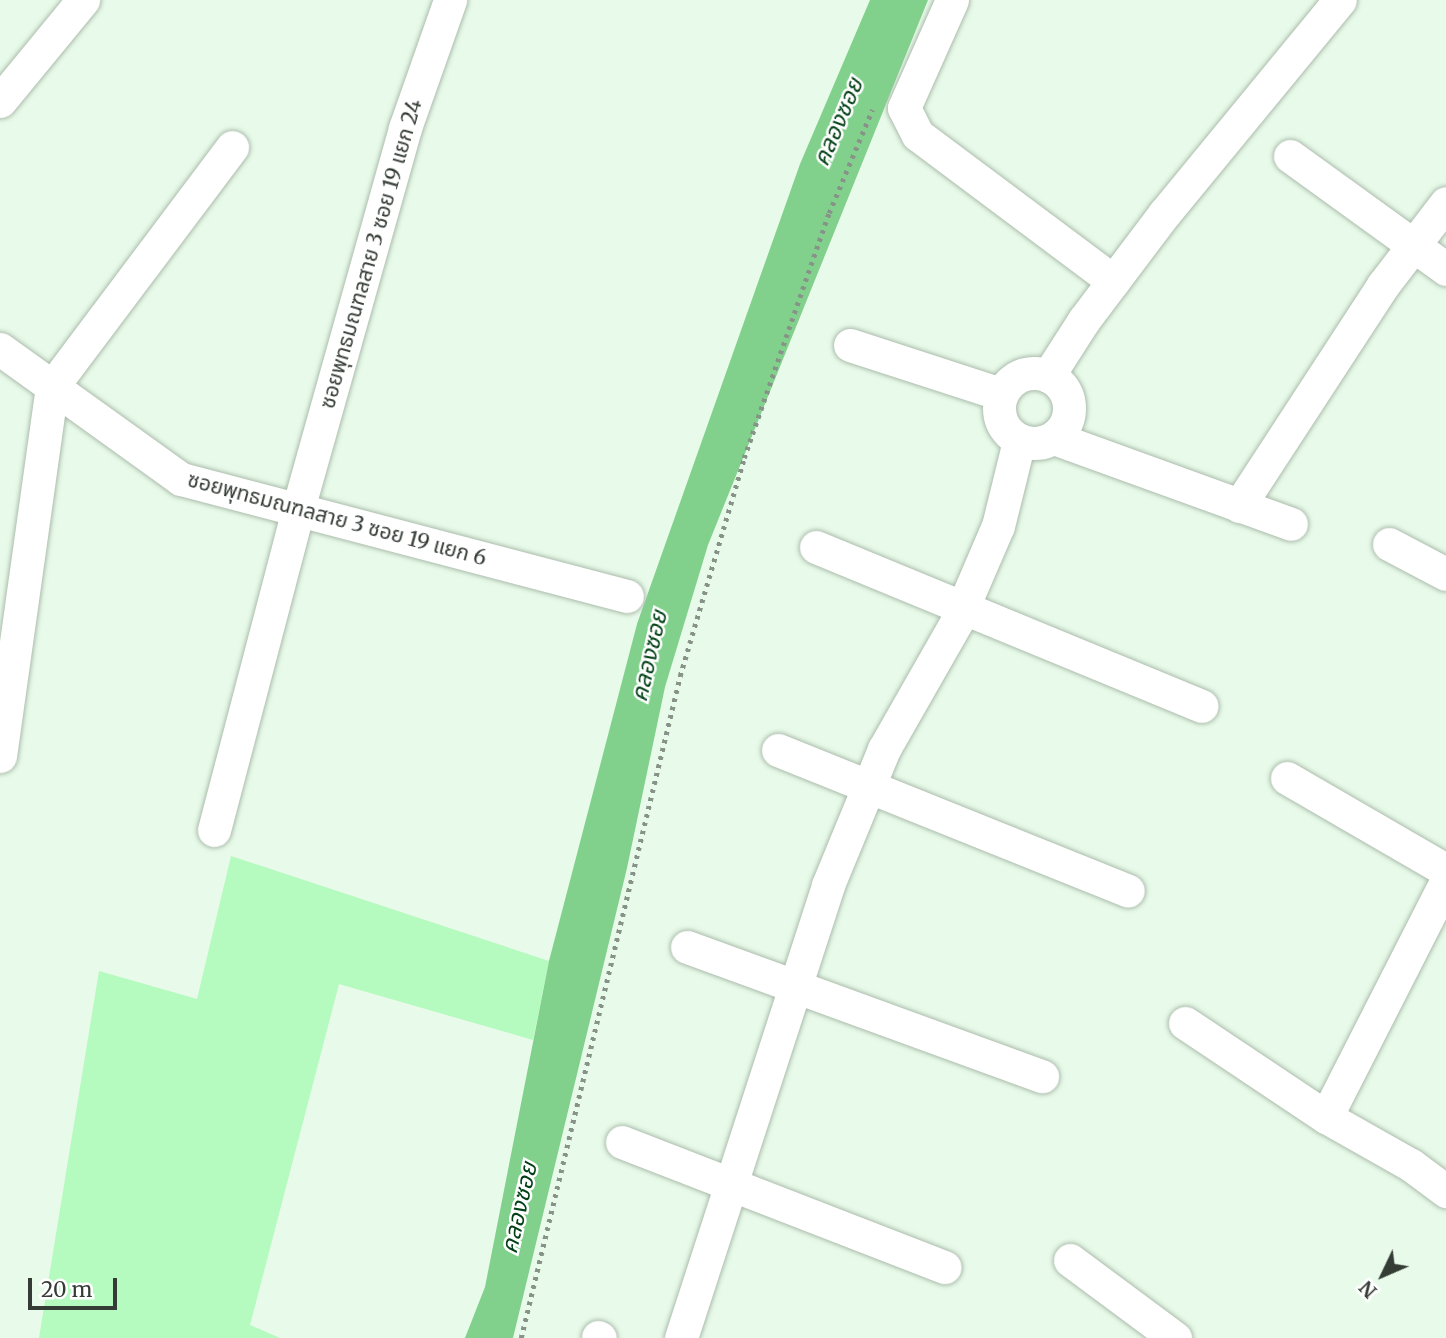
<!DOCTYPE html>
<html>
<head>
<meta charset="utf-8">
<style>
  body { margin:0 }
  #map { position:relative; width:1446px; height:1338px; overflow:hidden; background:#e8fae9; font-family:Merriweather,"Noto Sans Thai",serif }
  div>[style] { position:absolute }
  .green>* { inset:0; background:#b5fabe }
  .water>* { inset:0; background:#81d18c }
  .path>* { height:4.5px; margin-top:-2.25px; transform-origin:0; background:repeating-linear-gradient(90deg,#879388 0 3.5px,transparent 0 8.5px) }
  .roads { filter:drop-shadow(0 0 2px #abbcac) drop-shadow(0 0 2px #abbcac) }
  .street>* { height:33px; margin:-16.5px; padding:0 16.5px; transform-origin:16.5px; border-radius:16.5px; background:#fff }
  .street>.ring { margin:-16.5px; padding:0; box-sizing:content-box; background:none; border:33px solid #fff; border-radius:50% }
  span { translate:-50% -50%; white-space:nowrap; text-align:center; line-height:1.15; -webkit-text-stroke:5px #fff; paint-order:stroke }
  .street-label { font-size:21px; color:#353c36 }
  .water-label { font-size:23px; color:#024015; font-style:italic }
  .north { position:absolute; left:1348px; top:1240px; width:70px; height:70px; -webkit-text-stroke:5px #fff; paint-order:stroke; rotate:226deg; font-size:19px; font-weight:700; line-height:28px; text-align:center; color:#353c36 }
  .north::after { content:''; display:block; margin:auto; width:24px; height:32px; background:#353c36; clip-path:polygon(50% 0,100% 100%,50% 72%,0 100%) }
  .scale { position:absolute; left:28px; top:1278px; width:89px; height:32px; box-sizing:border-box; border:4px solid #353c36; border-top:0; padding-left:9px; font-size:21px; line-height:24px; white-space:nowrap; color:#353c36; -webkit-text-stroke:5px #fff; paint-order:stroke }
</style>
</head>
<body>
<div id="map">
  <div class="green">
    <i style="clip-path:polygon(231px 856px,549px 961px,533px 1040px,339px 984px,250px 1325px,280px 1338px,39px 1338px,99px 971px,197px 999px)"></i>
  </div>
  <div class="water">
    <i style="clip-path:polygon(870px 0,928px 0,708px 545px,665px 687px,627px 868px,513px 1338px,465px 1338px,485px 1287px,549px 961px,637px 624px,800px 164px)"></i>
  </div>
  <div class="path">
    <i style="left:521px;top:1338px;width:681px;rotate:-76.49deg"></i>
    <i style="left:680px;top:676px;width:227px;rotate:-73.6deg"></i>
    <i style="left:744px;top:458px;width:259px;rotate:-70.9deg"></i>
    <i style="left:829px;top:213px;width:112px;rotate:-67.3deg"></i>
  </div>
  <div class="roads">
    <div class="street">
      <i style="left:952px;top:0;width:118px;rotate:114deg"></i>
      <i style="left:904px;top:108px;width:30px;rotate:63deg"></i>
      <i style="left:918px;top:135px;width:244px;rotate:36.8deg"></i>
      <i style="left:0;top:101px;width:131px;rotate:-50.6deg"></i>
      <i style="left:1290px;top:156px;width:193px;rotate:35.9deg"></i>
      <i style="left:850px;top:345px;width:159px;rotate:18deg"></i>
      <i style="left:0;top:349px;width:223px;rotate:35.7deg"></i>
      <i style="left:181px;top:479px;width:461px;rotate:14.7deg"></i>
      <i class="ring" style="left:999px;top:373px;width:37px;height:37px"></i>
      <i style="left:1048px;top:376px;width:67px;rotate:-57.3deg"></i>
      <i style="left:1084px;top:320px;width:133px;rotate:-53deg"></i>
      <i style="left:1164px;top:214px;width:277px;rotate:-50.6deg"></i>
      <i style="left:1054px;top:438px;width:252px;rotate:19.9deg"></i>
      <i style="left:1239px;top:506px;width:264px;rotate:-56.9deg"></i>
      <i style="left:1383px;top:285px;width:103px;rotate:-52.5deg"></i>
      <i style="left:1389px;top:544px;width:64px;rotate:27.8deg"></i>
      <i style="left:816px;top:547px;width:417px;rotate:22.4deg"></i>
      <i style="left:778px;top:750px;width:377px;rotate:21.9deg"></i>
      <i style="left:0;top:756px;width:373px;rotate:-82deg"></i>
      <i style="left:52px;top:387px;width:300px;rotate:-53.1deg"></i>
      <i style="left:1287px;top:778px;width:184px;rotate:30.1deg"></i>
      <i style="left:214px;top:830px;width:332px;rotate:-75.3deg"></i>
      <i style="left:298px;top:509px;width:396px;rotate:-74.3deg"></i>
      <i style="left:405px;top:128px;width:136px;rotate:-70.6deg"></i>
      <i style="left:687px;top:947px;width:378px;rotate:20deg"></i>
      <i style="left:1185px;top:1023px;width:169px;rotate:33.7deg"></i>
      <i style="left:1326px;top:1117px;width:98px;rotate:29.5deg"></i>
      <i style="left:1411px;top:1165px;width:44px;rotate:36.6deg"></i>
      <i style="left:1326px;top:1117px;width:265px;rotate:-63deg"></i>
      <i style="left:622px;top:1142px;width:346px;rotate:21.2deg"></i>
      <i style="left:1070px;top:1260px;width:131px;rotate:36.6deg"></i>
      <i style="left:598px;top:1337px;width:2px;rotate:27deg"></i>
      <i style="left:681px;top:1338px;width:476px;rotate:-72deg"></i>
      <i style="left:828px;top:885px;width:147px;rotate:-67.6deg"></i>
      <i style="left:884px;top:749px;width:147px;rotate:-60.3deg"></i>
      <i style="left:957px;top:621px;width:103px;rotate:-66.7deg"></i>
      <i style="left:998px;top:526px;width:88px;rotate:-76.1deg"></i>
    </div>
  </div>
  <div class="street-label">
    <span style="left:371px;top:254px;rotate:-74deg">ซอยพุทธมณฑลสาย 3 ซอย 19 แยก 24</span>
    <span style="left:337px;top:519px;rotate:15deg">ซอยพุทธมณฑลสาย 3 ซอย 19 แยก 6</span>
  </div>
  <div class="water-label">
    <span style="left:838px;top:122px;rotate:-67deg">คลองซอย</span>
    <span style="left:649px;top:656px;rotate:-77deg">คลองซอย</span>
    <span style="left:519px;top:1208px;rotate:-77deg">คลองซอย</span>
  </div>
  <div class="north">N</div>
  <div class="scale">20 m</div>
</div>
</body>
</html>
